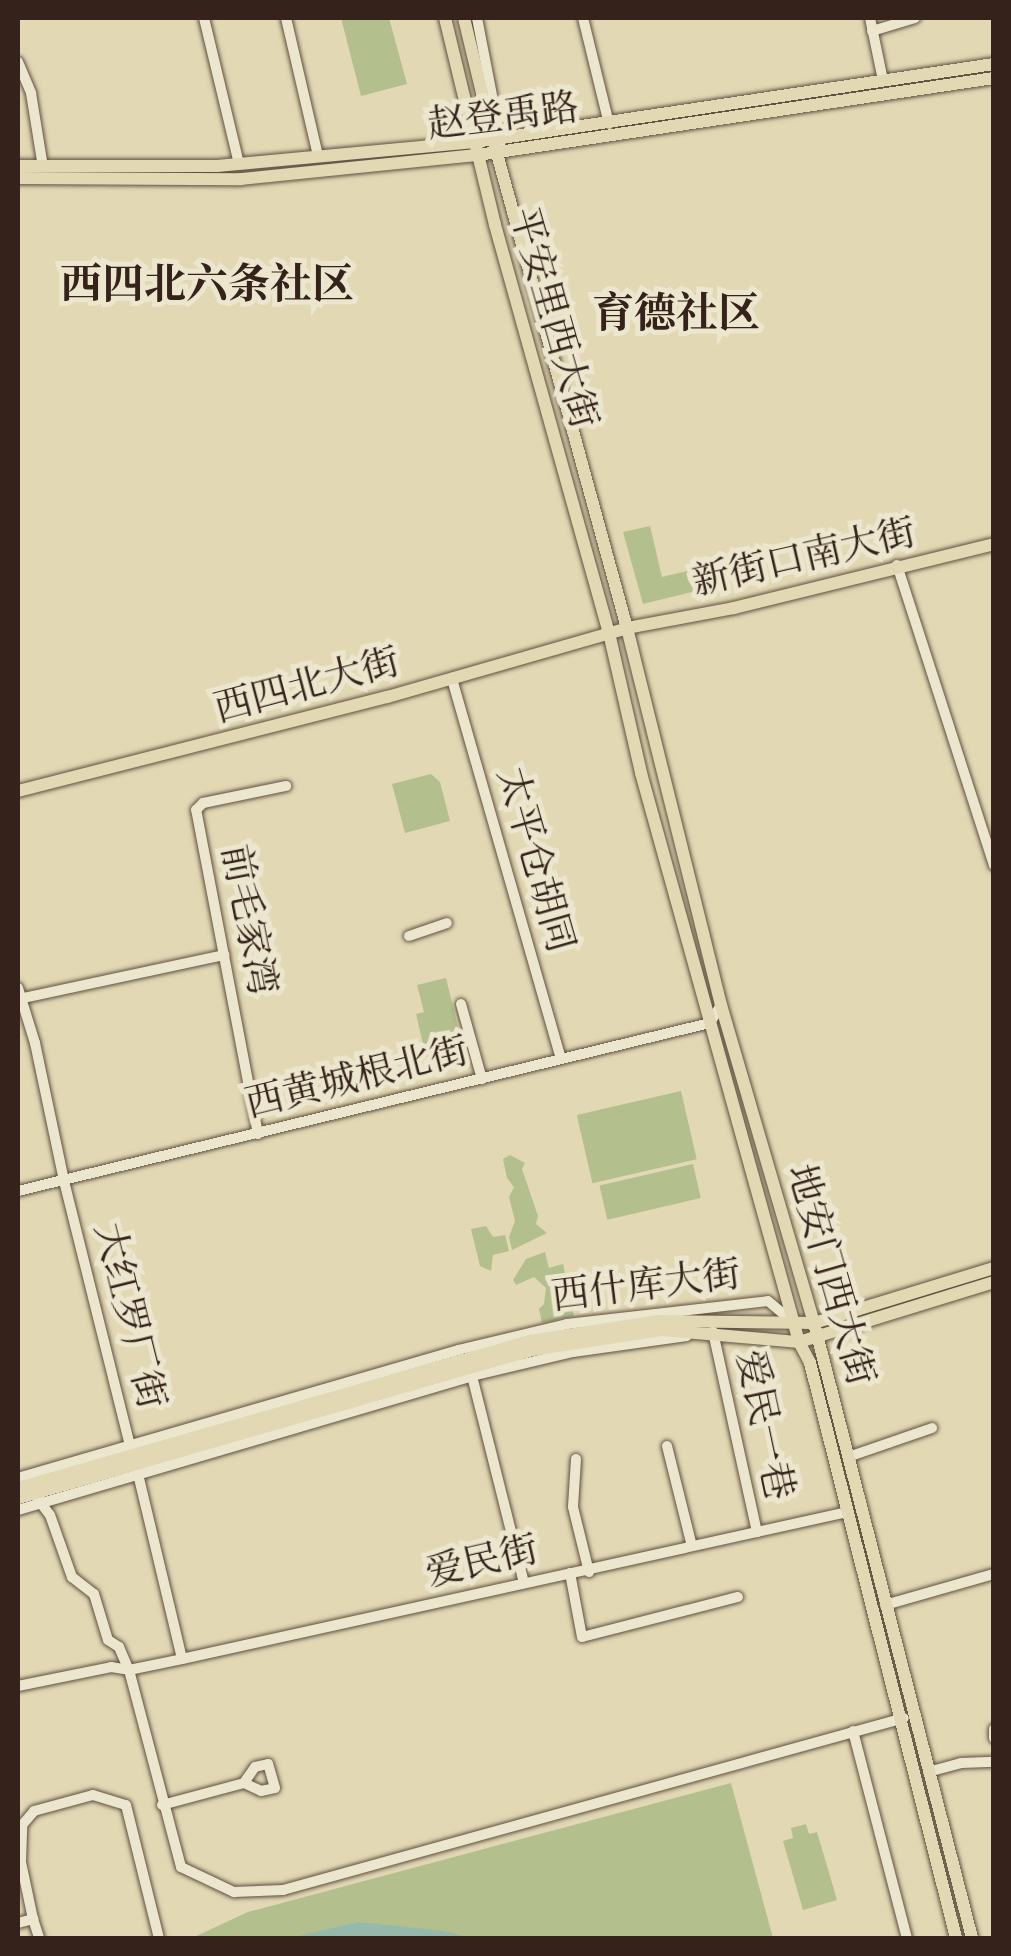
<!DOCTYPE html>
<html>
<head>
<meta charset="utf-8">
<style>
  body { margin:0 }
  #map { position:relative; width:1011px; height:1956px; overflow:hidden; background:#e2d8b4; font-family:"IM FELL Double Pica","Noto Serif SC",serif }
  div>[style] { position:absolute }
  .green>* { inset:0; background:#b3bf8d; transform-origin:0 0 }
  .water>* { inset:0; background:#95baac }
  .roads { filter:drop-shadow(0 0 2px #605041) drop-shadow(0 0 2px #605041) }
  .minor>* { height:10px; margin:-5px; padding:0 5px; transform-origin:5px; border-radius:5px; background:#ece6ce }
  .major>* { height:12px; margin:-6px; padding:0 6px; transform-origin:6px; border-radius:6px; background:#e2d8b4 }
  span { translate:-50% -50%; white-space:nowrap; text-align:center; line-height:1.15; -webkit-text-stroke:10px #ece6ce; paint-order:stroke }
  .street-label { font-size:38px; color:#34221b }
  .quarter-label { font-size:42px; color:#34221b; font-weight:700 }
  .frame { position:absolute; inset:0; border:20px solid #34221b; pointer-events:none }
</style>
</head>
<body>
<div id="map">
  <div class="green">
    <i style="clip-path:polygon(341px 18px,389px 18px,407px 84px,361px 96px)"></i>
    <i style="clip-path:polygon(650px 526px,662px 577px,700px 568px,704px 589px,643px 604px,623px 532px)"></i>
    <i style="clip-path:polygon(431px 774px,440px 782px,450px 821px,405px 833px,392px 784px)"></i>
    <i style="clip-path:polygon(446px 978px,463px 1048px,426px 1057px,416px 1014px,424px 1012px,417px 985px)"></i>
    <i style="left:681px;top:1091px;width:70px;height:107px;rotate:77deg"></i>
    <i style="clip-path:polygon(510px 1155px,525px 1163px,522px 1169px,538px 1216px,536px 1224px,547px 1233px,512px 1250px,509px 1237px,515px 1221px,509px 1197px,514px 1187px,507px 1178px,503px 1159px)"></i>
    <i style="left:693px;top:1164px;width:35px;height:96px;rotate:77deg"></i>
    <i style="clip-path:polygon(486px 1226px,493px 1237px,505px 1235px,509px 1251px,493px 1255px,491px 1271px,480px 1266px,471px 1229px)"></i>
    <i style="clip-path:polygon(545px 1252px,549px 1268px,563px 1264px,574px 1316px,542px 1323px,539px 1309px,544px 1304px,546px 1288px,534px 1277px,516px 1285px,513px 1280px,526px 1259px)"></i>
    <i style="clip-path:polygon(731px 1783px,773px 1938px,192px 1938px,248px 1912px)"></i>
    <i style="clip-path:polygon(806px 1824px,809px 1834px,817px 1832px,837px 1900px,803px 1910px,783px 1841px,793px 1838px,791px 1828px)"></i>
  </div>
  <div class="water">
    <i style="clip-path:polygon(359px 1922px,444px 1931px,472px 1938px,289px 1938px)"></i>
  </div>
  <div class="roads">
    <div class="minor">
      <i style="left:204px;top:18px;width:150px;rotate:76.5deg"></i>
      <i style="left:286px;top:18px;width:142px;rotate:76.9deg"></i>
      <i style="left:477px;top:18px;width:126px;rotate:79deg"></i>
      <i style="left:583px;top:18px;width:109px;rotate:76.2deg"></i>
      <i style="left:870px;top:18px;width:63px;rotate:78.2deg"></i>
      <i style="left:872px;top:31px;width:45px;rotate:-16.8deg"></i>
      <i style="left:18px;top:62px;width:34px;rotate:67deg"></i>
      <i style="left:31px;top:93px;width:75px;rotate:80.8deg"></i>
      <i style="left:897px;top:565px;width:316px;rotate:72.1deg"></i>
      <i style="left:452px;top:679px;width:395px;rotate:74deg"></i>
      <i style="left:409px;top:936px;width:40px;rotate:-18.9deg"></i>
      <i style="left:18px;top:988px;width:58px;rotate:72.8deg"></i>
      <i style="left:35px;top:1043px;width:141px;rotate:78.1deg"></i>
      <i style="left:64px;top:1181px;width:280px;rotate:76deg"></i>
      <i style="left:23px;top:998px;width:206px;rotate:-12.1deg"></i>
      <i style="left:461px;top:1004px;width:78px;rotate:74.4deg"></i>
      <i style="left:258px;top:1134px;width:330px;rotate:-100.8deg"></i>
      <i style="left:196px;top:810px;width:10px;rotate:-45deg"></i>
      <i style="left:203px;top:803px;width:85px;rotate:-11.6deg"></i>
      <i style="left:18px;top:1191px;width:712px;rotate:-13.65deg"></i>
      <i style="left:710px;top:1023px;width:21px;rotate:-59deg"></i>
      <i style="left:709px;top:1333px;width:4px;rotate:-14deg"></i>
      <i style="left:713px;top:1332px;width:205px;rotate:77.6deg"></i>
      <i style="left:472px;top:1376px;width:213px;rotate:75.9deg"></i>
      <i style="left:667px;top:1446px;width:103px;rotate:76deg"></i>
      <i style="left:848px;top:1457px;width:89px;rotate:-19deg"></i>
      <i style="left:576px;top:1459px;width:48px;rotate:93.6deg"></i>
      <i style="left:573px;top:1507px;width:67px;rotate:76.2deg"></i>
      <i style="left:138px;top:1474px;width:190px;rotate:76.6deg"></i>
      <i style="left:18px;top:1478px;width:458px;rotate:-16.2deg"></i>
      <i style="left:458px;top:1350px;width:112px;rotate:-13.4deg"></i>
      <i style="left:567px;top:1324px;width:202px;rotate:-6.5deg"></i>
      <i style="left:768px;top:1301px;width:34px;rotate:40deg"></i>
      <i style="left:34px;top:1494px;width:26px;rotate:53deg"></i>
      <i style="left:50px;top:1515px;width:66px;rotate:70.5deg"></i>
      <i style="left:72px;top:1577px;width:28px;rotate:38deg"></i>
      <i style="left:94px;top:1594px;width:48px;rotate:73.1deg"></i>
      <i style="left:108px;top:1640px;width:13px;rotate:32deg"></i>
      <i style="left:119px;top:1647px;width:25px;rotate:67deg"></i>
      <i style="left:129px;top:1670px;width:204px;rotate:75.2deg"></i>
      <i style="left:181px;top:1867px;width:59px;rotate:25.3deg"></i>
      <i style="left:234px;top:1892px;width:49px;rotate:-2.3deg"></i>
      <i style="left:283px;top:1890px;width:644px;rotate:-15.48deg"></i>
      <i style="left:18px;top:1510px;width:473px;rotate:-16.4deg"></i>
      <i style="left:472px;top:1376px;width:104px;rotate:-13.4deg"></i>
      <i style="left:573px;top:1352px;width:115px;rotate:-8deg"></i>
      <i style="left:570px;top:1573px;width:65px;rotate:79.4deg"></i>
      <i style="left:582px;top:1637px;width:161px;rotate:-14.4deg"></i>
      <i style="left:885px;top:1605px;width:113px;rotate:-15.9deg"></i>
      <i style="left:18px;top:1686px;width:95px;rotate:-11.5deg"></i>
      <i style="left:111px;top:1667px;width:18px;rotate:9deg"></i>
      <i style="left:129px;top:1670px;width:54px;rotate:-11.7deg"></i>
      <i style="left:182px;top:1659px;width:682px;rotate:-12.45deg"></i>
      <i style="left:994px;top:1729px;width:9px;rotate:90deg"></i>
      <i style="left:853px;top:1731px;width:214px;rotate:75.4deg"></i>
      <i style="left:928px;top:1772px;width:34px;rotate:-15deg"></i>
      <i style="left:961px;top:1763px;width:33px;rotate:-2deg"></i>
      <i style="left:162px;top:1805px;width:85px;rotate:-15deg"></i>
      <i style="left:244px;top:1783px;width:19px;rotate:25deg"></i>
      <i style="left:261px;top:1791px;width:14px;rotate:-12deg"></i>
      <i style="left:275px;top:1788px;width:25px;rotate:-106deg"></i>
      <i style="left:268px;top:1764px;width:13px;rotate:167deg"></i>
      <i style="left:255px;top:1767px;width:19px;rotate:125deg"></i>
      <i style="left:33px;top:1919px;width:58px;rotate:-101.9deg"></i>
      <i style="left:21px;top:1862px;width:37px;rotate:-88deg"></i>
      <i style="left:22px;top:1825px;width:18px;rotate:-49deg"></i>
      <i style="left:34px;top:1811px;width:61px;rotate:-15.2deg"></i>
      <i style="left:93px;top:1795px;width:34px;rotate:17deg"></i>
      <i style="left:126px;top:1805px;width:137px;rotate:76.1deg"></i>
      <i style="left:18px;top:1923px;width:16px;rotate:-15deg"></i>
      <i style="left:33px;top:1919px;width:20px;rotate:72deg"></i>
    </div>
    <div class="major">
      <i style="left:445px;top:18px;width:213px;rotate:76.4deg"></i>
      <i style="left:495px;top:225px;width:424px;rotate:74.4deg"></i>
      <i style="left:609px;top:633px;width:144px;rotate:77.1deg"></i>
      <i style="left:641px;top:773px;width:591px;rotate:74.48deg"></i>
      <i style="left:799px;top:1342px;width:24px;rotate:62deg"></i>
      <i style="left:810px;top:1363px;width:593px;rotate:75.75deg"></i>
      <i style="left:464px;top:18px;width:124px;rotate:76.5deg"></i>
      <i style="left:493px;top:139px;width:507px;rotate:74.68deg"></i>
      <i style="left:627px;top:628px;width:389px;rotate:76deg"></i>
      <i style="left:721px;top:1005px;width:331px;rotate:73.7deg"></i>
      <i style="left:814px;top:1323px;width:635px;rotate:75.59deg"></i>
      <i style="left:18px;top:166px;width:199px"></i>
      <i style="left:217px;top:166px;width:259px;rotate:-5.3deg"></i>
      <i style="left:475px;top:142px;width:525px;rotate:-8.55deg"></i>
      <i style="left:18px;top:178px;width:223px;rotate:0.3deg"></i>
      <i style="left:241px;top:179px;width:238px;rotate:-5.8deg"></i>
      <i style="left:478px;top:155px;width:522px;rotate:-8.49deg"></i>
      <i style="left:18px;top:791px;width:381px;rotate:-14.3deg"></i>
      <i style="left:387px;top:697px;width:250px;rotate:-16deg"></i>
      <i style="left:627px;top:628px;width:109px;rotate:-10.6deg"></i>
      <i style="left:734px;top:608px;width:268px;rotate:-13.8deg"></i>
      <i style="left:18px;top:1488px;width:533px;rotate:-16.02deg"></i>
      <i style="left:530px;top:1341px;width:130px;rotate:-8.9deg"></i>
      <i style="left:658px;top:1321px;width:156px;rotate:0.7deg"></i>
      <i style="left:814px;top:1323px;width:188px;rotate:-17deg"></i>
      <i style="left:18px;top:1498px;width:535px;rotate:-16.06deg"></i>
      <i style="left:532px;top:1350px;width:131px;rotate:-8.8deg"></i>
      <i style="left:661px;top:1330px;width:139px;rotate:5deg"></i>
      <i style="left:799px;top:1342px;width:204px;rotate:-17.1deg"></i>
    </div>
  </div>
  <div class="street-label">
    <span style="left:503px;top:117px;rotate:-7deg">赵登禹路</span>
    <span style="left:553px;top:318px;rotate:74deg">平安里西大街</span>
    <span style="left:804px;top:558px;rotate:-13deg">新街口南大街</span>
    <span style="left:307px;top:686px;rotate:-15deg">西四北大街</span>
    <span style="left:535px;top:860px;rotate:74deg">太平仓胡同</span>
    <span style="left:248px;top:920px;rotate:79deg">前毛家湾</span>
    <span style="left:357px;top:1078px;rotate:-14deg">西黄城根北街</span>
    <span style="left:830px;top:1275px;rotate:74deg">地安门西大街</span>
    <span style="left:646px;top:1286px;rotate:-7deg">西什库大街</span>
    <span style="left:129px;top:1316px;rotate:76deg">大红罗厂街</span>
    <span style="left:764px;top:1425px;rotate:78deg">爱民一巷</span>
    <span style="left:482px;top:1562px;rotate:-13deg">爱民街</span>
  </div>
  <div class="quarter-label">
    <span style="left:207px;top:285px">西四北六条社区</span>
    <span style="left:676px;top:314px">育德社区</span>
  </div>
  <div class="frame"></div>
</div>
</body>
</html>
